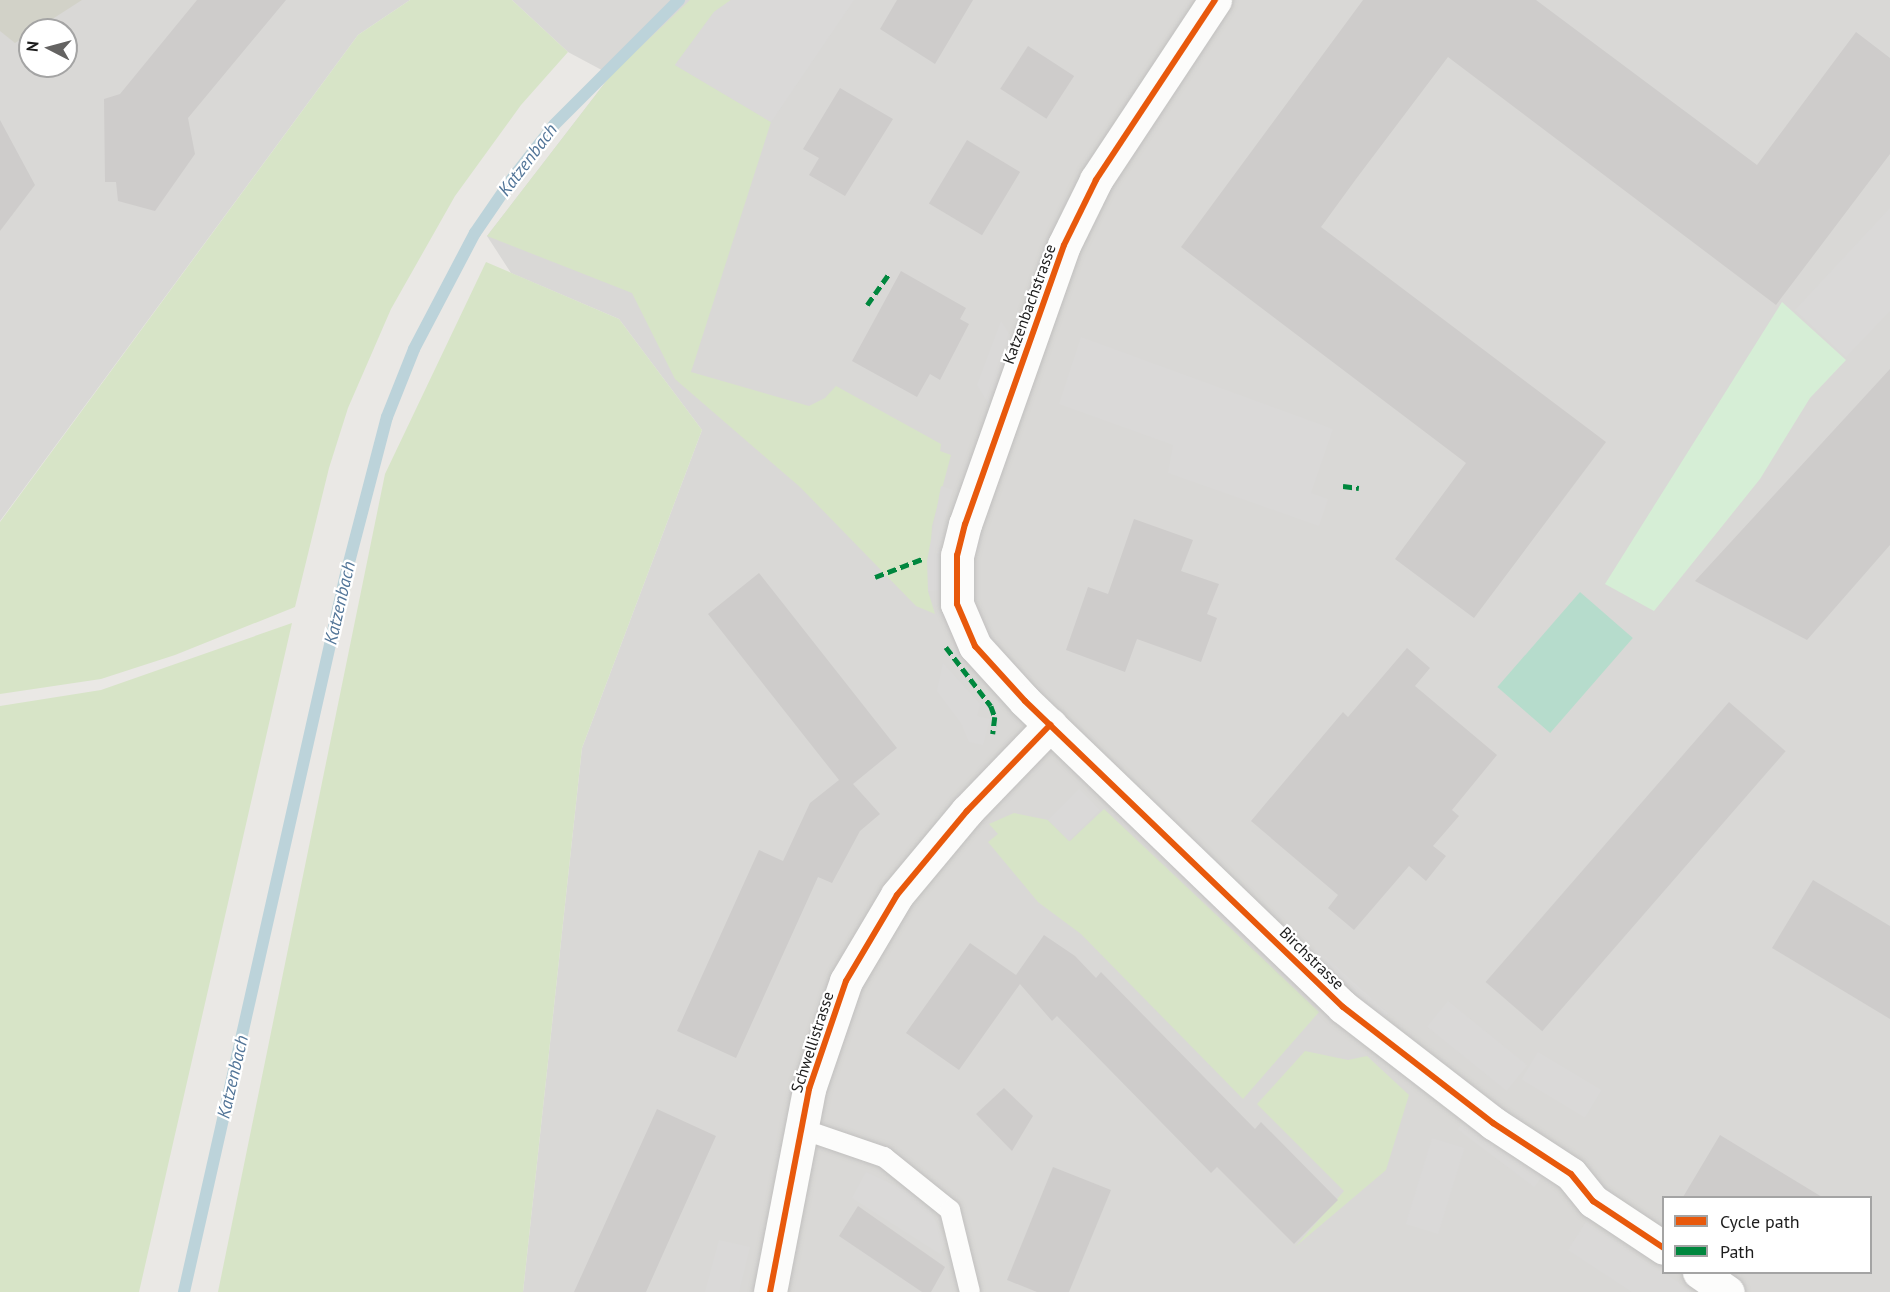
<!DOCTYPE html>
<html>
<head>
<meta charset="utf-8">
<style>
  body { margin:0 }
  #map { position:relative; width:1890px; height:1292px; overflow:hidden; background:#eae8e5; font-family:"PT Sans",sans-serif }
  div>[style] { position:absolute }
  .residential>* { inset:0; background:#d9d8d6 }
  .construction>* { inset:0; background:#d2d2c8 }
  .grass>* { inset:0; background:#d7e4c7 }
  .park>* { inset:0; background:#d6eed6 }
  .pitch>* { inset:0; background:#b6dccc; transform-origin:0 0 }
  .parking>* { inset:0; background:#dad9d8; transform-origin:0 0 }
  .stream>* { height:12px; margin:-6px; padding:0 6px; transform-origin:6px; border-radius:6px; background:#bcd3da }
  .building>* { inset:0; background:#cecccb; transform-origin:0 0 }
  .roads { filter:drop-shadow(0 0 2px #c1c0bf) drop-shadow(0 0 2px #c1c0bf) }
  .service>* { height:20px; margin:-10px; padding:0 10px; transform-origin:10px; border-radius:10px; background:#fcfcfb }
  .minor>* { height:33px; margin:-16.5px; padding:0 16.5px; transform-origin:16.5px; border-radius:16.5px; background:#fcfcfb }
  .quiet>* { height:4.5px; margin-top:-2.25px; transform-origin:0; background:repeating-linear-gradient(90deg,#00873e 0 9px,transparent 0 13.5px) }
  .cycleway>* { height:6px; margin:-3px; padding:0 3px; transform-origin:3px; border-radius:3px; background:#e8590c }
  span { translate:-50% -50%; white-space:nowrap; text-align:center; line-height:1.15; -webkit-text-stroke:4.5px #fff; paint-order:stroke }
  .street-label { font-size:16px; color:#1c1c1c }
  .water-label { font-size:18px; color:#527598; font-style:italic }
  .legend { position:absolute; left:1662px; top:1196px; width:210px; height:78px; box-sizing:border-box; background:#fff; border:2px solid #a4a4a4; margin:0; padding:8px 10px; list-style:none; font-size:18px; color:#1c1c1c }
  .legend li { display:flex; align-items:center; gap:12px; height:30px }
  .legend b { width:30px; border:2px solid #a4a4a4 }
  .north { position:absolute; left:18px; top:18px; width:60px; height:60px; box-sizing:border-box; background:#fff; border:2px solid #a4a4a4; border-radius:50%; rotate:276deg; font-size:16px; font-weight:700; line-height:24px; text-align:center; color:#1c1c1c }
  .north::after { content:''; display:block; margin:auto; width:21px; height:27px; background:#646362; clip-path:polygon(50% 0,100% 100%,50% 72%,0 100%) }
</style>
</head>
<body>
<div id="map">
  <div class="residential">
    <i style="clip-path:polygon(evenodd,0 0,410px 0,358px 35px,0 521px,0 0,30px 30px,66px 30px,66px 66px,30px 66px,30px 30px)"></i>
    <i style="clip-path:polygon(evenodd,512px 0,1890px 0,1890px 1292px,523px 1292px,582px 748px,702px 430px,619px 319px,511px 273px,487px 236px,611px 75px,568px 52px,512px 0,1664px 1198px,1870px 1198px,1870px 1272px,1664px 1272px,1664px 1198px)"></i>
  </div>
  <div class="construction">
    <i style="clip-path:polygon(0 0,82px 0,15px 43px,0 31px)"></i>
  </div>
  <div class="grass">
    <i style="clip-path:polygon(410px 0,512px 0,568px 52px,521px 105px,455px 196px,391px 309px,348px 408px,329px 468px,295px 607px,175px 655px,101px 679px,0 694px,0 522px,358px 35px)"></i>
    <i style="clip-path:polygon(690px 0,731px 0,714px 12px,675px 65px,771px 122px,691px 372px,809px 406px,825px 398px,836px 386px,941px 444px,940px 451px,951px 455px,932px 526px,928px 591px,935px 614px,916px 606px,800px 487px,675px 379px,632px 293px,487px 236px,611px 75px)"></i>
    <i style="clip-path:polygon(486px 262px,619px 319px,702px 430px,582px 748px,523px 1292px,218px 1292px,385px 474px)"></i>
    <i style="clip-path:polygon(292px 623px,139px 1292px,0 1292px,0 706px,101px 690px)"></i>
    <i style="clip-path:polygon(1104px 809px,1319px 1012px,1243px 1099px,1081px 934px,1038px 902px,988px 842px,998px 834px,989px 824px,1014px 813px,1048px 820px,1070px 841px)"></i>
    <i style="clip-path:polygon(1305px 1051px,1348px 1060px,1367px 1056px,1409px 1095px,1386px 1170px,1295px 1247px,1344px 1191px,1257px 1104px)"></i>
  </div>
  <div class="park">
    <i style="clip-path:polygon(1782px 302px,1846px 360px,1810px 398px,1760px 479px,1654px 611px,1605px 584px)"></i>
  </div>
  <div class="pitch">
    <i style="left:1580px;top:592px;width:70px;height:126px;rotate:41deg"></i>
  </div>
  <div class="parking">
    <i style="clip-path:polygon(731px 0,854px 0,771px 122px,675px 65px,714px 12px)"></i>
    <i style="clip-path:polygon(1890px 208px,1890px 311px,1846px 357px,1795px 310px)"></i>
    <i style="clip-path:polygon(1001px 321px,1017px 346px,993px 411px,977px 385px)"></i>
    <i style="clip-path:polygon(1081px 337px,1333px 429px,1311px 493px,1328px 499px,1319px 526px,1168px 473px,1173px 445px,1059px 404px)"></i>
    <i style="clip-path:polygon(941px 486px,953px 490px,943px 528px,941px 590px,928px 591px,927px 561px)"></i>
    <i style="clip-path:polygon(943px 663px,980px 704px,977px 716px,990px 719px,983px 745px,969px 742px,961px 723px,937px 691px)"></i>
    <i style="left:1079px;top:789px;width:30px;height:44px;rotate:45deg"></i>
    <i style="left:1120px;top:805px;width:196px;height:12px;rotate:43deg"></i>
    <i style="left:1316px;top:948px;width:98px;height:13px;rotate:42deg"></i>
    <i style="left:1448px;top:1001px;width:102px;height:33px;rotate:39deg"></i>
    <i style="left:1538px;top:1052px;width:74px;height:32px;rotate:31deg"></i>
    <i style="left:1466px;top:1118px;width:96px;height:14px;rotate:37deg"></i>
    <i style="left:1432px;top:1138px;width:34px;height:90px;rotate:17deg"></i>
    <i style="clip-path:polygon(866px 1172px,913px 1194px,931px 1212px,946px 1241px,940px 1254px,852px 1198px)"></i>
    <i style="clip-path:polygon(1586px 1222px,1693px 1292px,1632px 1292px,1568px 1250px)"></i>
    <i style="clip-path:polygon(719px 1240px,750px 1247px,739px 1292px,705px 1292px)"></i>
  </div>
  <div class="stream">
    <i style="left:184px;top:1292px;width:736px;rotate:-77.29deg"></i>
    <i style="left:346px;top:574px;width:162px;rotate:-75.4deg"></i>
    <i style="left:387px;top:417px;width:73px;rotate:-68.3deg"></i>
    <i style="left:414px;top:349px;width:131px;rotate:-62.3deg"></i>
    <i style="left:475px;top:233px;width:65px;rotate:-55.6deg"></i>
    <i style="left:512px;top:179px;width:68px;rotate:-52.1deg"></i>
    <i style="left:554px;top:125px;width:177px;rotate:-45deg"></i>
  </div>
  <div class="building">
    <i style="clip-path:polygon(197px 0,286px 0,188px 118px,195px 154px,155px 211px,118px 201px,116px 182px,105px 182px,104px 99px,120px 94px)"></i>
    <i style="clip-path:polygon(897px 0,973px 0,935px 64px,880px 29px)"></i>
    <i style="clip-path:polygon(1363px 0,1536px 0,1757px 165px,1856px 32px,1890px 58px,1890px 154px,1776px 305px,1448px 57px,1356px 179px,1321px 227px,1606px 442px,1474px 618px,1395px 559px,1466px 463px,1181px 247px)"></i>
    <i style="left:1028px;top:46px;width:55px;height:51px;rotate:33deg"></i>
    <i style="clip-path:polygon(840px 88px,893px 119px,845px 196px,809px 175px,819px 158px,803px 149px)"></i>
    <i style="clip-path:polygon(0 120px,35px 185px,0 231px)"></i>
    <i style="left:967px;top:140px;width:62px;height:74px;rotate:31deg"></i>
    <i style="clip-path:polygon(901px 271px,966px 308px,960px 319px,969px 324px,940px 380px,930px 374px,917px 397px,852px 361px)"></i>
    <i style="clip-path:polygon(1890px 369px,1890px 545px,1807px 640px,1695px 581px)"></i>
    <i style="clip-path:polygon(1134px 519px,1193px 540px,1181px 571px,1219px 584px,1207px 614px,1217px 618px,1201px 662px,1137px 639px,1125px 672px,1066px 650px,1088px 587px,1108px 594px)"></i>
    <i style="clip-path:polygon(759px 573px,897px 748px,853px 784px,880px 814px,860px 831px,832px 883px,818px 877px,736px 1058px,677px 1031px,759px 850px,783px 861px,810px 803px,839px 780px,708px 614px)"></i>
    <i style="clip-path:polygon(1407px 648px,1430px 668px,1415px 686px,1497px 755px,1452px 810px,1459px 816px,1433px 846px,1446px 856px,1426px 881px,1409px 866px,1354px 930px,1328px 908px,1338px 895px,1251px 821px,1343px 712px,1348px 717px)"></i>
    <i style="left:1729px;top:702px;width:75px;height:371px;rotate:41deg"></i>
    <i style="clip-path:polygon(1813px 880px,1890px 926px,1890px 1019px,1772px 948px)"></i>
    <i style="clip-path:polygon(1044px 935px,1075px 956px,1096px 978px,1101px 972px,1255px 1129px,1261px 1122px,1338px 1200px,1294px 1244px,1217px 1167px,1211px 1173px,1057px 1016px,1052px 1021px,1020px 984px,959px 1070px,906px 1033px,970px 943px,1016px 975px)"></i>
    <i style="clip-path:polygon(1004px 1088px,1033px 1116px,1012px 1151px,976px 1114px)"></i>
    <i style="clip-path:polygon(657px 1109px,716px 1136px,675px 1227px,646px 1292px,574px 1292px)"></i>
    <i style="clip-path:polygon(1720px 1135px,1822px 1197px,1683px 1197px)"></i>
    <i style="clip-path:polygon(1053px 1167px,1111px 1190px,1069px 1292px,1037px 1292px,1007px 1280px)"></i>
    <i style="clip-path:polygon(858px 1206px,945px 1267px,931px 1292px,922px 1292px,839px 1236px)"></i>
  </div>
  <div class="roads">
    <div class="service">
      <i style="left:802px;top:1129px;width:87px;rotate:18.9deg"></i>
      <i style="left:884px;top:1157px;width:85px;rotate:38.8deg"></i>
      <i style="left:950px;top:1210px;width:84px;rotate:76.3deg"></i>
    </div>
    <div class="minor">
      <i style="left:1215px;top:0;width:216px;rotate:123.5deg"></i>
      <i style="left:1096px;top:180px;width:72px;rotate:116.2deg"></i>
      <i style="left:1064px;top:245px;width:296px;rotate:109.5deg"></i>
      <i style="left:965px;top:524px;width:32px;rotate:104deg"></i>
      <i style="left:957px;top:555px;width:49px;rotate:90deg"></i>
      <i style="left:957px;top:604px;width:46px;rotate:66.8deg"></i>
      <i style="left:975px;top:646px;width:74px;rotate:47.7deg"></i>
      <i style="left:1025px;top:701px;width:441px;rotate:43.9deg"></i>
      <i style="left:1343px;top:1007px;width:190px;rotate:37.7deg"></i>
      <i style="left:1493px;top:1123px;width:93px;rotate:33.2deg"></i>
      <i style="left:1571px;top:1174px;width:35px;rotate:51deg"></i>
      <i style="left:1593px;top:1201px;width:85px;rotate:33.5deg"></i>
      <i style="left:1699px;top:1272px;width:35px;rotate:35deg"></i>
      <i style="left:770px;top:1292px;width:207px;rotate:-79.1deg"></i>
      <i style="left:809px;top:1089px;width:114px;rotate:-71.1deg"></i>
      <i style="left:846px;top:981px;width:100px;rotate:-59.3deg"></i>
      <i style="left:897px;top:895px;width:109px;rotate:-50.2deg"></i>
      <i style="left:967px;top:811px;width:120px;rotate:-46deg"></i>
    </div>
  </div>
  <div class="quiet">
    <i style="left:867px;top:305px;width:38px;rotate:-55deg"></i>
    <i style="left:1343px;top:486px;width:16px;rotate:7deg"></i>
    <i style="left:875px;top:577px;width:50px;rotate:-21deg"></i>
    <i style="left:946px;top:647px;width:74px;rotate:52.7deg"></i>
    <i style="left:991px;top:706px;width:12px;rotate:70deg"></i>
    <i style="left:995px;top:717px;width:17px;rotate:97deg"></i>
  </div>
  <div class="cycleway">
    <i style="left:1215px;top:0;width:216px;rotate:123.5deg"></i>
    <i style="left:1096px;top:180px;width:72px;rotate:116.2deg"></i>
    <i style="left:1064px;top:245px;width:296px;rotate:109.5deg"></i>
    <i style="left:965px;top:524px;width:32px;rotate:104deg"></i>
    <i style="left:957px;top:555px;width:49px;rotate:90deg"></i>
    <i style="left:957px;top:604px;width:46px;rotate:66.8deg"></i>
    <i style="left:975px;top:646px;width:74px;rotate:47.7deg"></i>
    <i style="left:1025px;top:701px;width:441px;rotate:43.9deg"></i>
    <i style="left:1343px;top:1007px;width:190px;rotate:37.7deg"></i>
    <i style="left:1493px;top:1123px;width:93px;rotate:33.2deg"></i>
    <i style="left:1571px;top:1174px;width:35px;rotate:51deg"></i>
    <i style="left:1593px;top:1201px;width:85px;rotate:33.5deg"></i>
    <i style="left:770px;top:1292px;width:207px;rotate:-79.1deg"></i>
    <i style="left:809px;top:1089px;width:114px;rotate:-71.1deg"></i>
    <i style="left:846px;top:981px;width:100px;rotate:-59.3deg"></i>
    <i style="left:897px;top:895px;width:109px;rotate:-50.2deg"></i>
    <i style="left:967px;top:811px;width:120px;rotate:-46deg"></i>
  </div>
  <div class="street-label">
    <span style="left:1029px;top:304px;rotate:-70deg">Katzenbachstrasse</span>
    <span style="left:1312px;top:958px;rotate:44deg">Birchstrasse</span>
    <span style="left:812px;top:1042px;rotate:-72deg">Schwellistrasse</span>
  </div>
  <div class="water-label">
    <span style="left:528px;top:160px;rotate:-53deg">Katzenbach</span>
    <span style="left:340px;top:603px;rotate:-77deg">Katzenbach</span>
    <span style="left:233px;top:1077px;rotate:-77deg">Katzenbach</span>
  </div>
  <ul class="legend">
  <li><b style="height:8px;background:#e8590c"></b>Cycle path</li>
  <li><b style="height:8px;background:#00873e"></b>Path</li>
  </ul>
  <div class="north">N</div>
</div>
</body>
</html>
